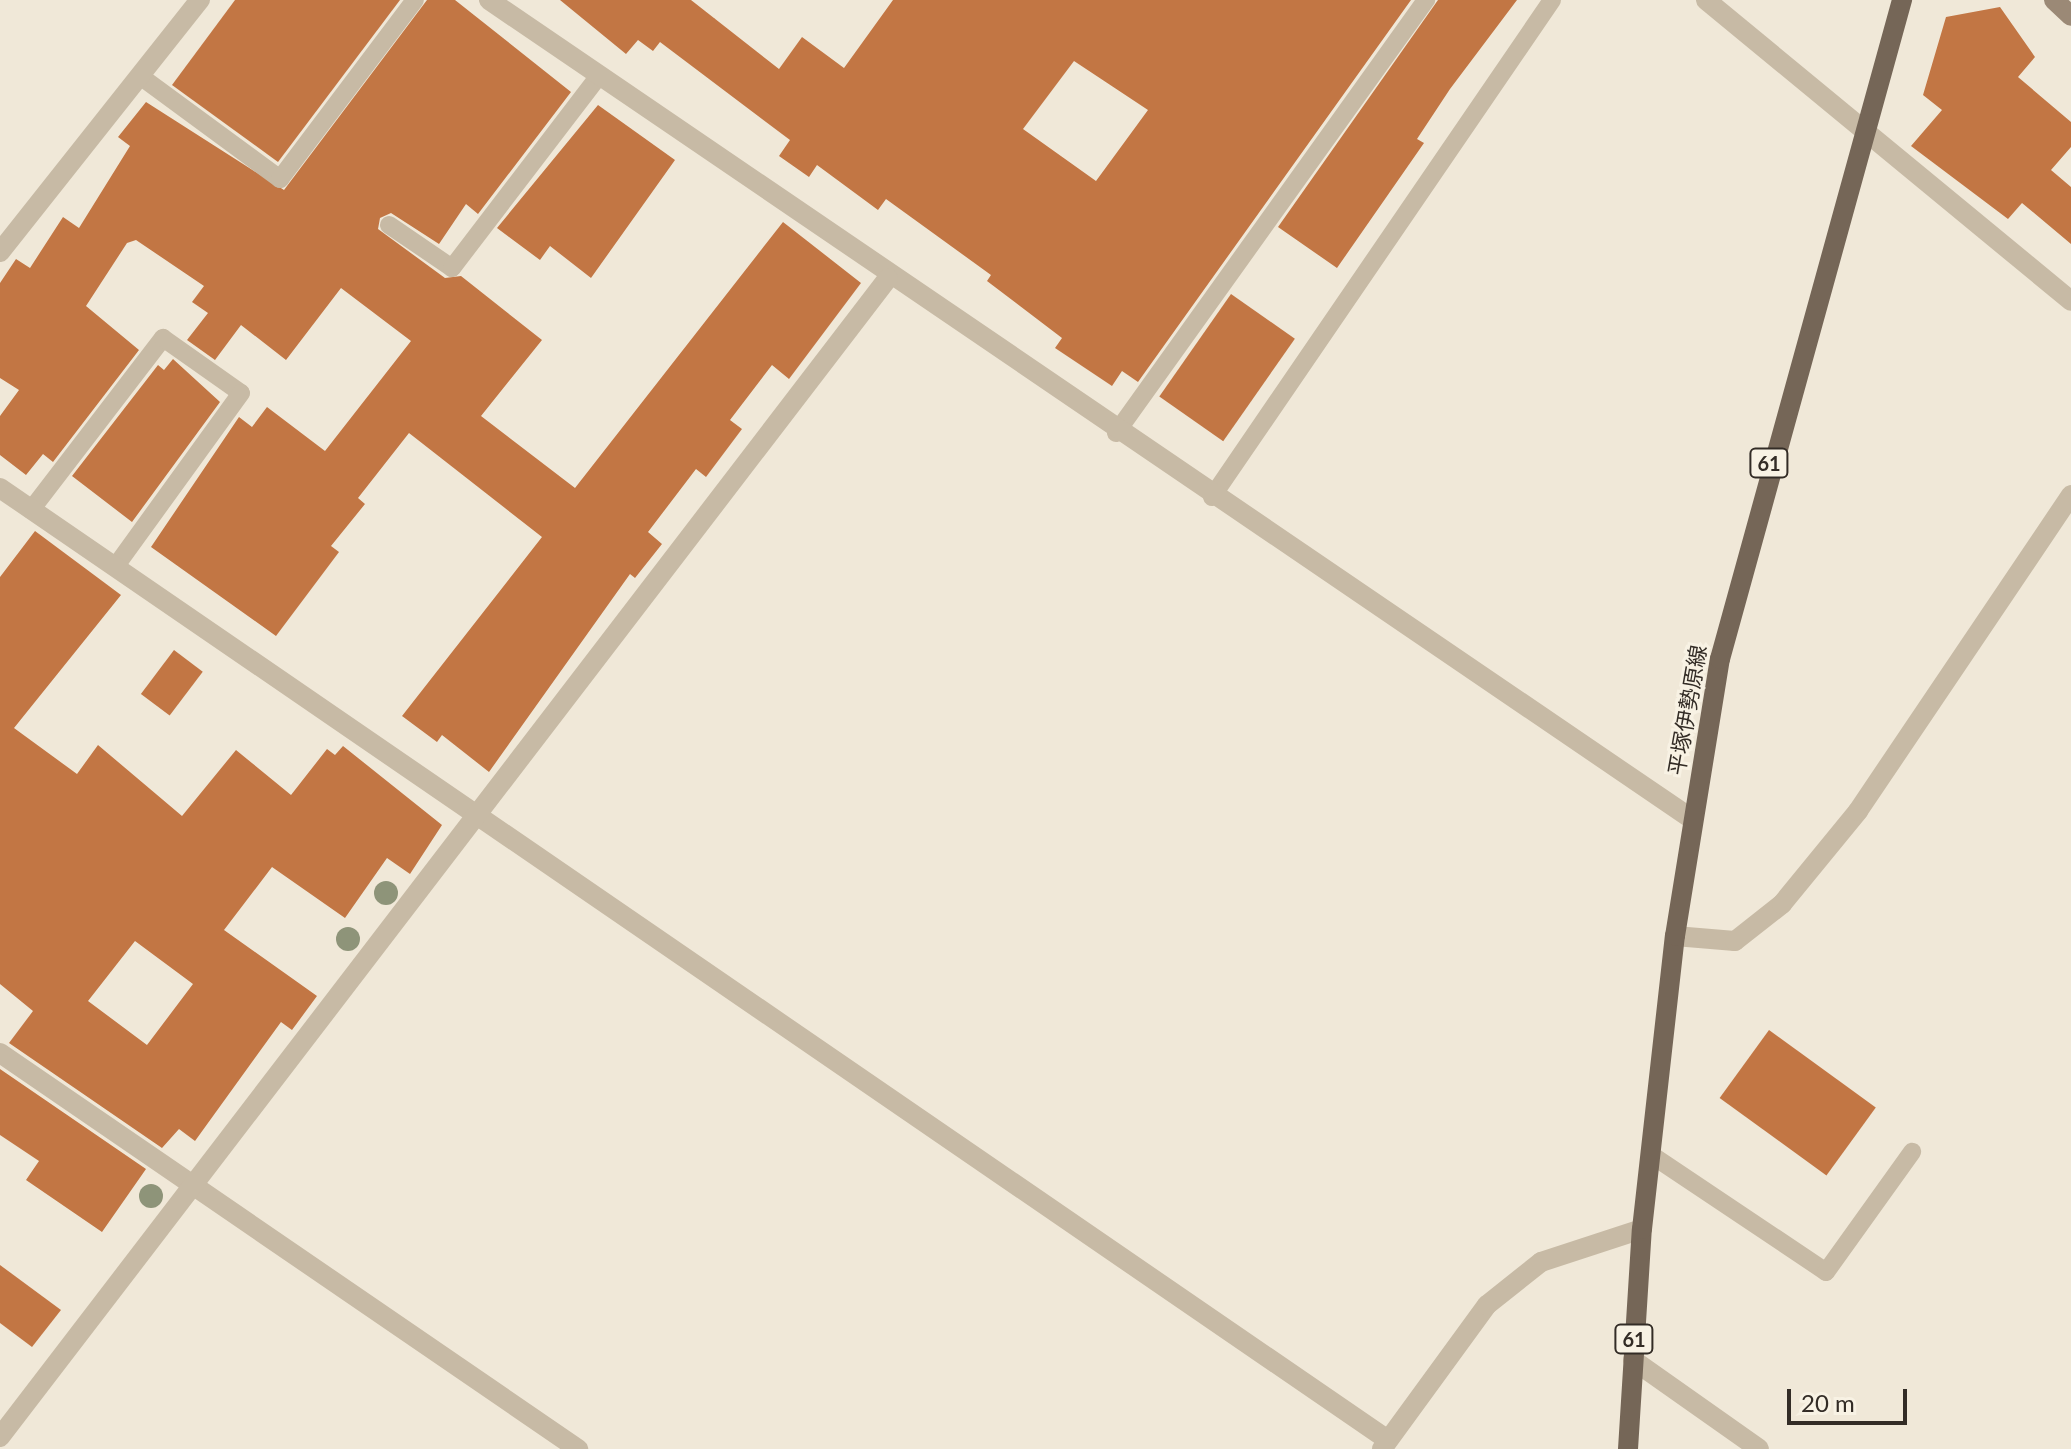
<!DOCTYPE html>
<html>
<head>
<meta charset="utf-8">
<style>
  body { margin:0 }
  #map { position:relative; width:2071px; height:1449px; overflow:hidden; background:#f0e8d8; font-family:Lato,"Noto Sans JP",sans-serif }
  div>[style] { position:absolute }
  .building>* { inset:0; background:#c27644; transform-origin:0 0 }
  .service>* { height:18px; margin:-9px; padding:0 9px; transform-origin:9px; border-radius:9px; background:#c7baa5 }
  .minor>* { height:20px; margin:-10px; padding:0 10px; transform-origin:10px; border-radius:10px; background:#c7baa5 }
  .tertiary>* { height:20px; margin:-10px; padding:0 10px; transform-origin:10px; border-radius:10px; background:#c7baa5 }
  .secondary>* { height:20px; margin:-10px; padding:0 10px; transform-origin:10px; border-radius:10px; background:#9b8976 }
  .primary>* { height:20px; margin:-10px; padding:0 10px; transform-origin:10px; border-radius:10px; background:#756657 }
  .trees>* { width:24px; height:24px; margin:-12px; border-radius:50%; background:#8e9479 }
  span { translate:-50% -50%; white-space:nowrap; text-align:center; line-height:1.15; -webkit-text-stroke:6px #f8f2e4; paint-order:stroke }
  .shield-label span { padding:2px 6px; background:#f8f2e4; border:2px solid; border-radius:6px; -webkit-text-stroke-width:0 }
  .shield-label { font-size:20px; color:#332c26; font-weight:700 }
  .street-label { font-size:22px; color:#332c26 }
  .scale { position:absolute; left:1787px; top:1389px; width:120px; height:36px; box-sizing:border-box; border:4px solid #332c26; border-top:0; padding-left:10px; font-size:24px; line-height:28px; white-space:nowrap; color:#332c26; -webkit-text-stroke:6px #f8f2e4; paint-order:stroke }
</style>
</head>
<body>
<div id="map">
  <div class="building">
    <i style="clip-path:polygon(235px 0,400px 0,278px 162px,172px 85px)"></i>
    <i style="clip-path:polygon(427px 0,455px 0,571px 92px,478px 214px,466px 204px,439px 244px,391px 213px,380px 218px,378px 229px,445px 278px,461px 276px,542px 340px,481px 416px,575px 488px,783px 222px,861px 283px,789px 379px,772px 365px,730px 420px,742px 429px,706px 477px,696px 469px,648px 532px,662px 544px,635px 578px,630px 574px,489px 772px,442px 735px,437px 742px,402px 716px,542px 537px,409px 433px,358px 498px,365px 504px,331px 546px,339px 552px,276px 636px,151px 547px,239px 417px,252px 427px,267px 407px,325px 451px,411px 341px,341px 288px,286px 360px,241px 325px,215px 360px,187px 340px,208px 313px,192px 302px,204px 286px,136px 240px,127px 243px,86px 306px,139px 350px,53px 462px,43px 454px,26px 475px,0 455px,0 416px,19px 390px,0 378px,0 283px,16px 259px,30px 268px,63px 217px,79px 228px,130px 146px,118px 137px,146px 102px,284px 190px)"></i>
    <i style="clip-path:polygon(evenodd,560px 0,691px 0,779px 69px,802px 37px,844px 68px,893px 0,1411px 0,1138px 382px,1122px 371px,1112px 386px,1055px 348px,1062px 338px,987px 281px,991px 275px,886px 199px,878px 210px,817px 165px,809px 177px,779px 156px,790px 140px,660px 42px,653px 51px,638px 40px,626px 54px,560px 0,1074px 61px,1148px 110px,1096px 181px,1023px 129px,1074px 61px)"></i>
    <i style="clip-path:polygon(1438px 0,1517px 0,1450px 89px,1417px 139px,1424px 143px,1337px 268px,1278px 227px)"></i>
    <i style="clip-path:polygon(2000px 7px,2035px 57px,2018px 77px,2071px 122px,2071px 147px,2051px 170px,2071px 187px,2071px 244px,2022px 203px,2008px 219px,1911px 146px,1942px 110px,1923px 95px,1946px 17px)"></i>
    <i style="clip-path:polygon(598px 105px,675px 160px,591px 278px,550px 246px,540px 260px,497px 228px)"></i>
    <i style="left:1231px;top:294px;width:78px;height:125px;rotate:35deg"></i>
    <i style="clip-path:polygon(173px 359px,220px 402px,132px 522px,72px 476px,158px 365px,164px 370px)"></i>
    <i style="clip-path:polygon(evenodd,35px 531px,121px 595px,14px 728px,77px 774px,98px 745px,182px 816px,236px 750px,291px 795px,327px 749px,335px 755px,343px 746px,442px 825px,410px 874px,387px 858px,345px 918px,272px 867px,224px 930px,317px 996px,292px 1030px,281px 1022px,195px 1141px,179px 1129px,162px 1148px,9px 1043px,33px 1011px,0 984px,0 577px,35px 531px,135px 941px,193px 984px,147px 1045px,88px 1001px,135px 941px)"></i>
    <i style="left:174px;top:650px;width:36px;height:55px;rotate:37deg"></i>
    <i style="left:1769px;top:1030px;width:132px;height:84px;rotate:36deg"></i>
    <i style="clip-path:polygon(0 1069px,146px 1169px,102px 1232px,26px 1180px,39px 1161px,0 1135px)"></i>
    <i style="clip-path:polygon(0 1265px,61px 1310px,32px 1347px,0 1323px)"></i>
  </div>
  <div class="service">
    <i style="left:140px;top:76px;width:174px;rotate:36.3deg"></i>
    <i style="left:280px;top:179px;width:224px;rotate:-53deg"></i>
    <i style="left:389px;top:225px;width:76px;rotate:34.3deg"></i>
    <i style="left:452px;top:268px;width:242px;rotate:-52.6deg"></i>
    <i style="left:1116px;top:433px;width:533px;rotate:-54.4deg"></i>
    <i style="left:1212px;top:497px;width:602px;rotate:-55.62deg"></i>
    <i style="left:31px;top:510px;width:217px;rotate:-52.5deg"></i>
    <i style="left:163px;top:338px;width:95px;rotate:35.2deg"></i>
    <i style="left:241px;top:393px;width:215px;rotate:125.9deg"></i>
    <i style="left:1653px;top:1156px;width:208px;rotate:33.8deg"></i>
    <i style="left:1826px;top:1272px;width:148px;rotate:-54.4deg"></i>
  </div>
  <div class="minor">
    <i style="left:489px;top:0;width:1455px;rotate:34.25deg"></i>
    <i style="left:1706px;top:0;width:473px;rotate:39.5deg"></i>
    <i style="left:0;top:252px;width:322px;rotate:-51.6deg"></i>
    <i style="left:0;top:488px;width:1683px;rotate:34.45deg"></i>
    <i style="left:0;top:1053px;width:701px;rotate:34.42deg"></i>
    <i style="left:1633px;top:1360px;width:154px;rotate:35.2deg"></i>
    <i style="left:0;top:1437px;width:1460px;rotate:-52.54deg"></i>
  </div>
  <div class="tertiary">
    <i style="left:1675px;top:936px;width:60px;rotate:4.8deg"></i>
    <i style="left:1735px;top:941px;width:60px;rotate:-38.2deg"></i>
    <i style="left:1782px;top:904px;width:120px;rotate:-50.7deg"></i>
    <i style="left:1858px;top:811px;width:381px;rotate:-56deg"></i>
    <i style="left:1382px;top:1449px;width:178px;rotate:-53.9deg"></i>
    <i style="left:1487px;top:1305px;width:69px;rotate:-38.5deg"></i>
    <i style="left:1541px;top:1262px;width:106px;rotate:-18.1deg"></i>
  </div>
  <div class="secondary">
    <i style="left:2054px;top:0;width:23px;rotate:43deg"></i>
  </div>
  <div class="primary">
    <i style="left:1628px;top:1449px;width:220px;rotate:-86.4deg"></i>
    <i style="left:1642px;top:1229px;width:295px;rotate:-83.6deg"></i>
    <i style="left:1675px;top:936px;width:281px;rotate:-80.8deg"></i>
    <i style="left:1720px;top:659px;width:684px;rotate:-74.56deg"></i>
  </div>
  <div class="trees">
    <i style="left:386px;top:893px"></i>
    <i style="left:348px;top:939px"></i>
    <i style="left:151px;top:1196px"></i>
  </div>
  <div class="shield-label">
    <span style="left:1769px;top:463px">61</span>
    <span style="left:1634px;top:1339px">61</span>
  </div>
  <div class="street-label">
    <span style="left:1687px;top:710px;rotate:-80deg">平塚伊勢原線</span>
  </div>
  <div class="scale">20 m</div>
</div>
</body>
</html>
